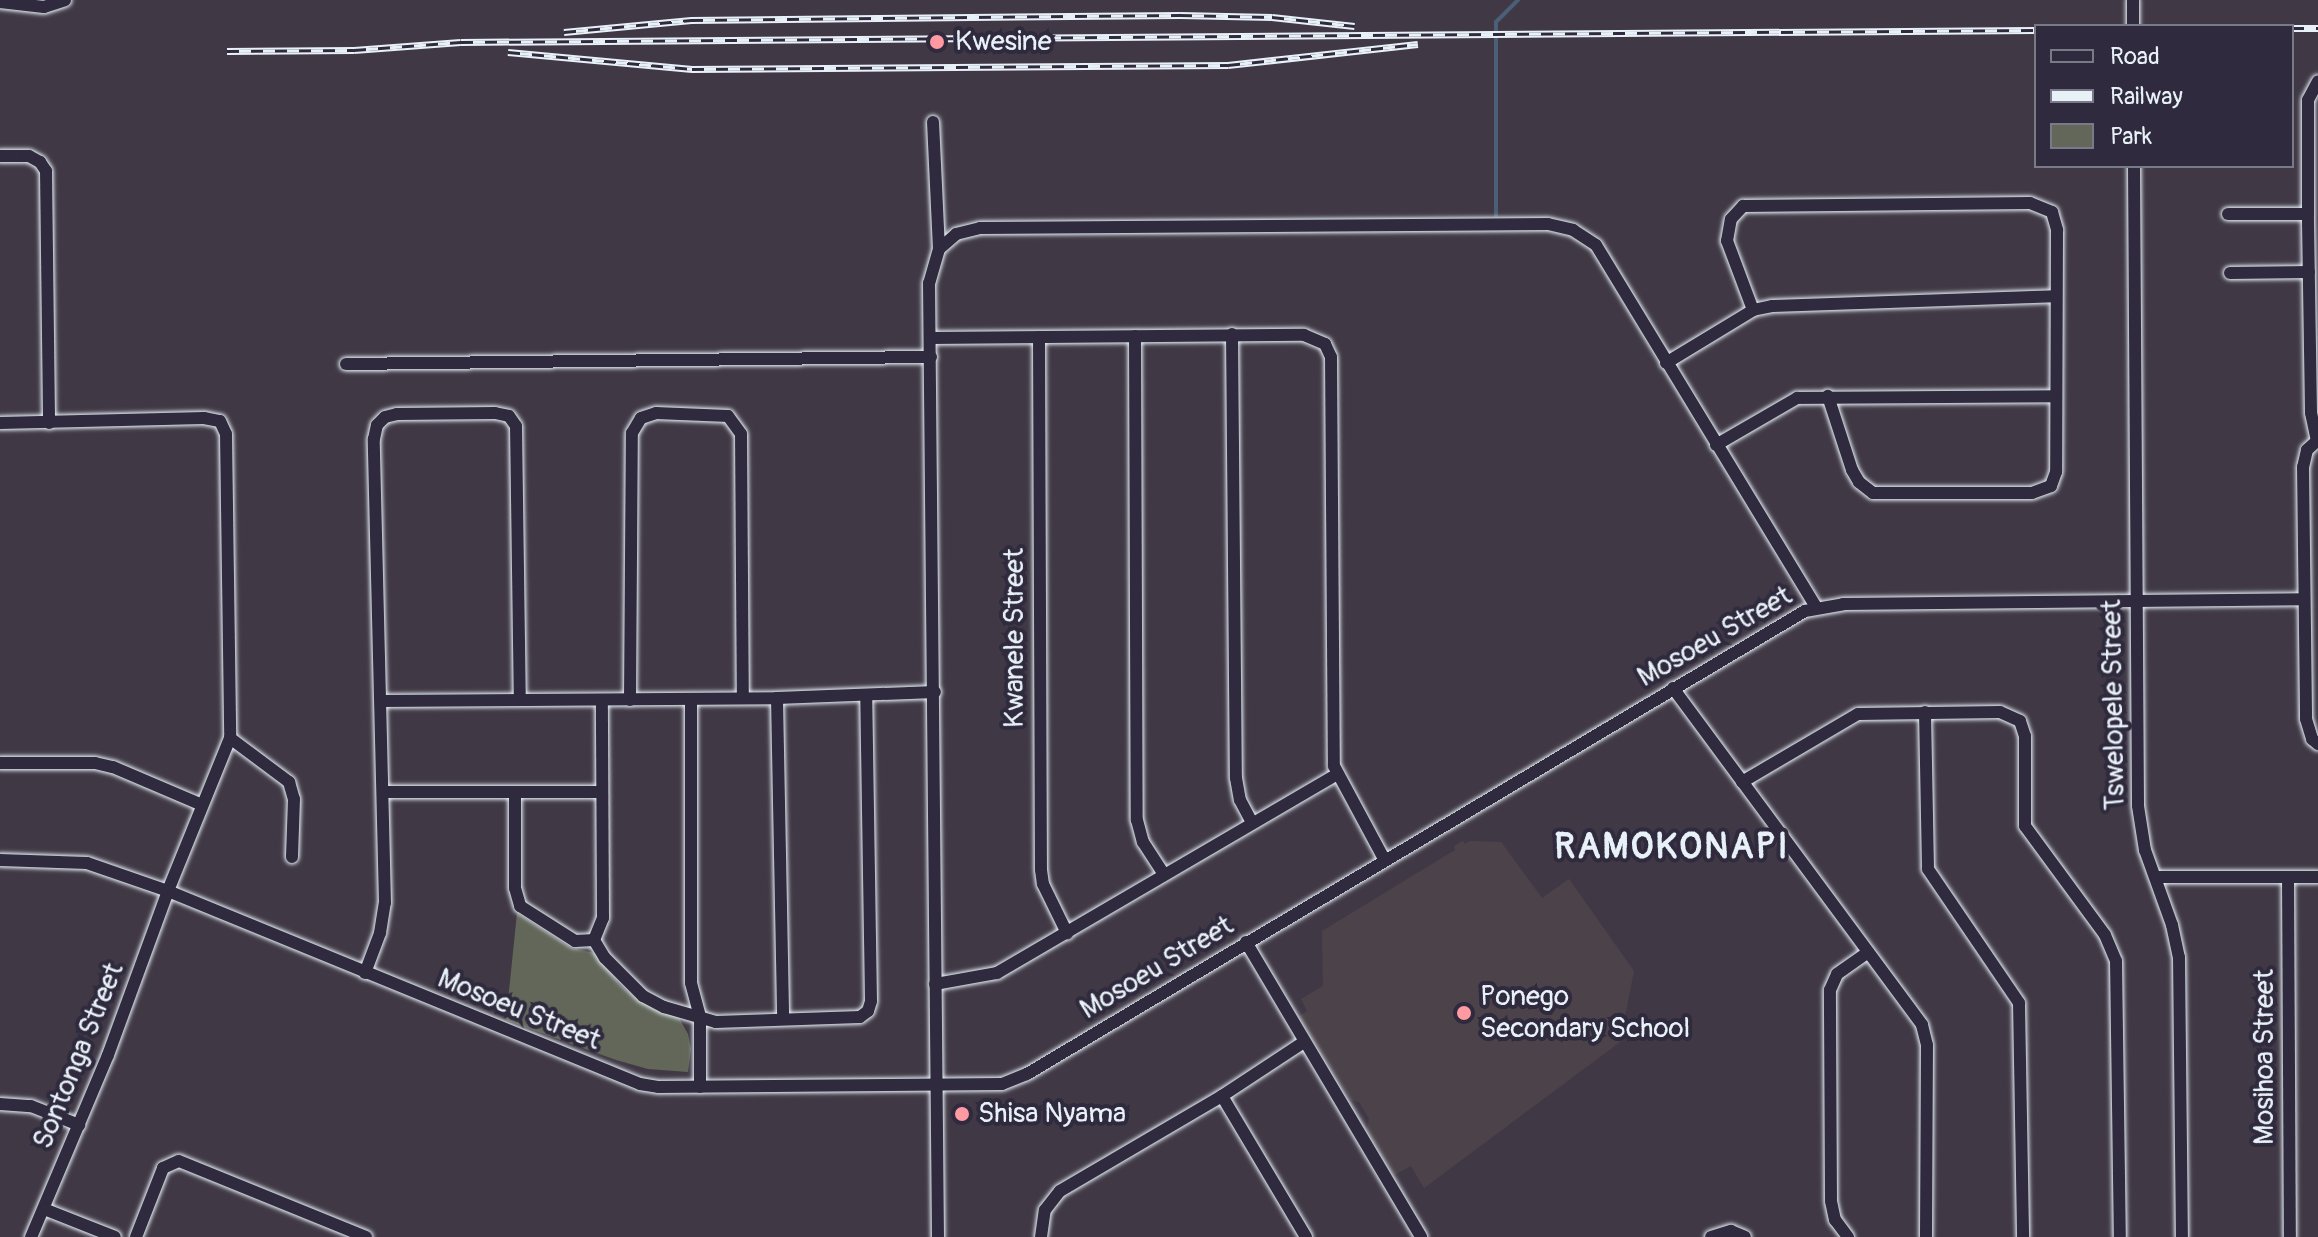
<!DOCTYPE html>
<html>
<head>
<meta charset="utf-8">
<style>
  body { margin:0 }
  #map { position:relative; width:2318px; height:1237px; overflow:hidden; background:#403945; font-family:Pangolin,sans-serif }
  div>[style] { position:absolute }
  .built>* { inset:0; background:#4c434a }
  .green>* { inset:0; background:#62675a }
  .stream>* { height:4px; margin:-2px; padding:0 2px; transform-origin:2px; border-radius:2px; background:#4b6076 }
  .roads { filter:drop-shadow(0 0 2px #e8f1f8) drop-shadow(0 0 2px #e8f1f8) }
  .minor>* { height:12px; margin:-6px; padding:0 6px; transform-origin:6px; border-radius:6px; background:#2f2a3d }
  .rail>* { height:7px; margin-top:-3.5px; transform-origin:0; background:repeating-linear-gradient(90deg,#2f2a3d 0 12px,#e8f1f8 0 24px); box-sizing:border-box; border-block:2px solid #e8f1f8 }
  .dots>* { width:22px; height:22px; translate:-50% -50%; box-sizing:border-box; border:4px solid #2f2a3d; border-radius:50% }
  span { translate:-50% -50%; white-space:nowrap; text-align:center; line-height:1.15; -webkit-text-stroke:8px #2f2a3d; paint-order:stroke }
  .poi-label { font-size:28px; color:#e8f1f8 }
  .left { translate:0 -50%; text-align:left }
  .street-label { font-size:28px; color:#e8f1f8 }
  .district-label { font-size:36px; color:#e8f1f8; font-weight:700; letter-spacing:2px }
  .legend { position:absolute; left:2034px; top:24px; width:260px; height:144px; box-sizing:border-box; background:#2f2a3d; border:2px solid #797a88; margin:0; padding:10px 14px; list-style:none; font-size:24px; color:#e8f1f8 }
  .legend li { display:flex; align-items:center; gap:16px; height:40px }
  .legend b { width:40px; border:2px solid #797a88 }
</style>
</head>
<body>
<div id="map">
  <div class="built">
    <i style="clip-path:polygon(1463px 841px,1465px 844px,1470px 841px,1501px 842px,1542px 898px,1569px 879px,1634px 971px,1620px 1042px,1424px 1188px,1411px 1166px,1394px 1175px,1367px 1130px,1369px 1119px,1359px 1102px,1351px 1100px,1299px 1016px,1307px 1011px,1301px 999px,1323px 986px,1322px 931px,1455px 850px,1454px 846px)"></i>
  </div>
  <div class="green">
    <i style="clip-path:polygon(517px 913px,571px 948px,595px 953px,620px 985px,638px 1000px,679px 1018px,688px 1034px,691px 1049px,688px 1072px,648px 1069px,616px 1060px,506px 1020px)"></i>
  </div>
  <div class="stream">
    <i style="left:1496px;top:215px;width:193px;rotate:-90deg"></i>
    <i style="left:1496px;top:22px;width:31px;rotate:-45deg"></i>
  </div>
  <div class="roads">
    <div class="minor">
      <i style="left:2133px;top:0;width:26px;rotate:90deg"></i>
      <i style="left:0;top:2px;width:44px;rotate:6.5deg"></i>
      <i style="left:44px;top:7px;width:22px;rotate:-18deg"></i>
      <i style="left:933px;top:122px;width:127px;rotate:87.3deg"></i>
      <i style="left:939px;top:249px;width:35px;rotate:106deg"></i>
      <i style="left:929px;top:283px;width:954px;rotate:89.46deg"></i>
      <i style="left:0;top:156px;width:29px"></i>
      <i style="left:29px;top:156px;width:13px;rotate:29deg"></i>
      <i style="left:40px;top:162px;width:11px;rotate:56deg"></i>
      <i style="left:46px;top:171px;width:252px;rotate:89.3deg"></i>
      <i style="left:2134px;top:166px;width:640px;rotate:89.64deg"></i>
      <i style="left:2138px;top:806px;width:45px;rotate:81deg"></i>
      <i style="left:2145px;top:850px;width:80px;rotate:70.2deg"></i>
      <i style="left:2172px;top:925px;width:33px;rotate:78deg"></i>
      <i style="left:2179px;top:957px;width:280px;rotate:89.4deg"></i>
      <i style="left:2228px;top:214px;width:80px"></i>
      <i style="left:939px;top:249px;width:23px;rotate:-41deg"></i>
      <i style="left:956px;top:234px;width:25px;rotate:-14deg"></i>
      <i style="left:980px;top:228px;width:568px;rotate:-0.4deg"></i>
      <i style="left:1548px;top:224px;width:26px;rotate:13deg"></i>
      <i style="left:1573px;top:230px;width:27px;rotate:33deg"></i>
      <i style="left:1596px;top:245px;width:424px;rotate:58.7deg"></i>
      <i style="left:2230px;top:273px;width:79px;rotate:-0.7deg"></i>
      <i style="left:1753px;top:310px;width:74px;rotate:-110.6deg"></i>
      <i style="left:1727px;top:241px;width:22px;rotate:-80deg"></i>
      <i style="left:1731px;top:219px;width:18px;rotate:-47deg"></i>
      <i style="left:1743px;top:206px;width:287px;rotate:-0.6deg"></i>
      <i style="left:2030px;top:203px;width:24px;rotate:22deg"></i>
      <i style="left:2052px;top:212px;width:19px;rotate:74deg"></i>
      <i style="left:2057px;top:230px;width:242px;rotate:90.2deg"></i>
      <i style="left:2056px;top:472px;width:15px;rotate:110deg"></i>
      <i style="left:2051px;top:486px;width:20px;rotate:160deg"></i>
      <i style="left:2032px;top:493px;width:159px;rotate:180deg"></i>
      <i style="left:1873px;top:493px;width:18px;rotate:-142deg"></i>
      <i style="left:1859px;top:482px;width:14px;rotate:-120deg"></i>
      <i style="left:1852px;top:470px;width:78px;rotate:-108deg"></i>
      <i style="left:1232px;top:334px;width:444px;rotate:89.5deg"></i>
      <i style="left:1236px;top:778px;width:22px;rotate:80deg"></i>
      <i style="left:1240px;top:800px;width:26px;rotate:62deg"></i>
      <i style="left:1135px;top:336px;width:484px;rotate:89.8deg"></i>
      <i style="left:1137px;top:820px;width:23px;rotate:75deg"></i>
      <i style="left:1143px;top:842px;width:38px;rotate:57deg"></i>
      <i style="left:1039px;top:337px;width:533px;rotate:89.79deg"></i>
      <i style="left:1041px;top:870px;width:14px;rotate:82deg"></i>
      <i style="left:1043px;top:884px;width:55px;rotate:63.9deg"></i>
      <i style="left:930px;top:338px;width:374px;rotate:-0.5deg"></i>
      <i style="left:1304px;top:335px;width:23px;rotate:23deg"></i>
      <i style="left:1325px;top:344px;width:14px;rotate:65deg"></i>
      <i style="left:1331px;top:357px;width:409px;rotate:89.6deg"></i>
      <i style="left:1334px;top:766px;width:106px;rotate:61.7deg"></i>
      <i style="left:1666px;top:363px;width:102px;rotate:-31.3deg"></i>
      <i style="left:1753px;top:310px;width:19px;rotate:-12deg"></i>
      <i style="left:1772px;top:306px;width:284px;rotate:-2deg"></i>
      <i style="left:346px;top:364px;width:585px;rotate:-0.69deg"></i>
      <i style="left:0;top:423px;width:204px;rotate:-1.4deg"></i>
      <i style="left:204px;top:418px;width:16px;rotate:11deg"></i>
      <i style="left:220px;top:421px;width:14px;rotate:65deg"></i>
      <i style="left:226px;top:434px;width:304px;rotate:89.2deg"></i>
      <i style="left:230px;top:738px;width:165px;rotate:112.1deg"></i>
      <i style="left:168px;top:891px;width:175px;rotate:110.1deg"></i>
      <i style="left:108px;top:1055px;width:198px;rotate:112.9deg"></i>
      <i style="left:2318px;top:440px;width:15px;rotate:138deg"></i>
      <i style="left:2307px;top:450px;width:17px;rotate:103deg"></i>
      <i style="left:2303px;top:467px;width:252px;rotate:89.3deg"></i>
      <i style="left:2306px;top:719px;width:21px;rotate:73deg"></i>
      <i style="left:2312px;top:739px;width:8px;rotate:40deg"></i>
      <i style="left:2317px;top:441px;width:29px;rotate:-102deg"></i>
      <i style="left:2311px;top:413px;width:199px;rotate:-90.9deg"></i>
      <i style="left:2308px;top:214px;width:114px;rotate:-90deg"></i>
      <i style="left:2308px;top:100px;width:21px;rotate:-62deg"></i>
      <i style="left:1716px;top:445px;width:94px;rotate:-30.1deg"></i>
      <i style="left:1797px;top:398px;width:258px;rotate:-0.4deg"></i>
      <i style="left:1673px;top:688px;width:419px;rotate:53.5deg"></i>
      <i style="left:1922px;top:1025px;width:21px;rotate:76deg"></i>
      <i style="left:1927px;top:1045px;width:192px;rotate:90.3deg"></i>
      <i style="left:777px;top:698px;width:321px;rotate:88.9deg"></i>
      <i style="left:691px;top:699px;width:284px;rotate:90deg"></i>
      <i style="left:691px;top:983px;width:34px;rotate:75deg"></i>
      <i style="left:700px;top:1016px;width:71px;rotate:90deg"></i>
      <i style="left:630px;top:700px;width:267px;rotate:-89.6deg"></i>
      <i style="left:632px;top:433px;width:17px;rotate:-59deg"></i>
      <i style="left:641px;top:418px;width:16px;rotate:-18deg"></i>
      <i style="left:656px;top:413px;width:72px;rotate:2.4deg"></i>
      <i style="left:728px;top:416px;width:22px;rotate:54deg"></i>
      <i style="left:741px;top:434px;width:264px;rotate:89.6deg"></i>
      <i style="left:381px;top:701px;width:396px;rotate:-0.4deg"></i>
      <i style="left:777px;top:698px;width:158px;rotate:-2.2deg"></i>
      <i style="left:1925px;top:712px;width:157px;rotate:88.9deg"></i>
      <i style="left:1928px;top:869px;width:162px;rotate:55.8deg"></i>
      <i style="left:2019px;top:1003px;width:234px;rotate:89deg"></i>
      <i style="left:230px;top:738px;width:74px;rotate:36.7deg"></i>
      <i style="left:289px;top:782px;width:18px;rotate:74deg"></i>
      <i style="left:294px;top:799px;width:58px;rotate:92deg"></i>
      <i style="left:0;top:763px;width:95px"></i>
      <i style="left:95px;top:763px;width:18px;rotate:13deg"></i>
      <i style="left:113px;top:767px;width:97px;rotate:23.1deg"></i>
      <i style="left:1742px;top:782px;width:134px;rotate:-30.4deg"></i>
      <i style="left:1858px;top:714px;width:142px;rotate:-0.8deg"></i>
      <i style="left:2000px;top:712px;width:22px;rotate:24deg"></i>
      <i style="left:2020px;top:721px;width:16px;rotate:72deg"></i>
      <i style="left:2025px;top:736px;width:90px;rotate:90deg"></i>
      <i style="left:2025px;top:826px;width:135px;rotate:53.7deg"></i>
      <i style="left:2105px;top:935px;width:28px;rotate:67deg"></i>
      <i style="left:2116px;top:961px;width:276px;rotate:89.2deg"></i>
      <i style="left:383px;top:792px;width:218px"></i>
      <i style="left:515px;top:793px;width:95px;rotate:90deg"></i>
      <i style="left:515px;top:888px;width:19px;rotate:74deg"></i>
      <i style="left:520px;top:906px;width:65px;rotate:32.5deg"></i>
      <i style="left:575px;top:941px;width:19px;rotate:-3deg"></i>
      <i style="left:594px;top:940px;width:21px;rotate:59deg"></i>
      <i style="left:605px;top:958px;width:54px;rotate:45deg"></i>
      <i style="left:643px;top:996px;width:24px;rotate:28deg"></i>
      <i style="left:664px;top:1007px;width:54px;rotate:16.1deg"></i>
      <i style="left:716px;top:1022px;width:144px;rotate:-2deg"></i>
      <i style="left:860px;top:1017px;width:10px;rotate:-37deg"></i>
      <i style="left:868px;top:1011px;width:10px;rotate:-73deg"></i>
      <i style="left:871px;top:1001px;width:305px;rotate:-90.9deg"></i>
      <i style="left:0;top:860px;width:87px;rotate:2deg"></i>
      <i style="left:87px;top:863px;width:86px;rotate:19.1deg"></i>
      <i style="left:168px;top:891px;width:510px;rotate:22.24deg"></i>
      <i style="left:640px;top:1084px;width:18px;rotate:9deg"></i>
      <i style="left:658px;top:1087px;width:344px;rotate:-0.5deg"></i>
      <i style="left:1002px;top:1084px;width:27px;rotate:-22deg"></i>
      <i style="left:1027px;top:1074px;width:905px;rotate:-30.76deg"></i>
      <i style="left:1805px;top:611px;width:39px;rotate:-10deg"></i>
      <i style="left:1843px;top:604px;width:461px;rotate:-0.6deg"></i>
      <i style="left:2156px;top:877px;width:162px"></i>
      <i style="left:2288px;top:877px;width:360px;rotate:89.7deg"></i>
      <i style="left:594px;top:940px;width:24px;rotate:-68deg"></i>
      <i style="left:603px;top:918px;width:218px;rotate:-90.3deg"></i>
      <i style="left:1246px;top:942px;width:343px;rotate:59.3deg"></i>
      <i style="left:365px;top:973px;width:43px;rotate:-69.4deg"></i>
      <i style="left:380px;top:933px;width:30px;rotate:-81deg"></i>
      <i style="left:385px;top:903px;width:464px;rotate:-91.4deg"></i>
      <i style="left:374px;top:439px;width:14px;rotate:-78deg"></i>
      <i style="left:377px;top:425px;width:11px;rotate:-45deg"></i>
      <i style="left:385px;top:417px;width:12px;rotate:-14deg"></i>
      <i style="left:397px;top:414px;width:98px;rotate:-0.6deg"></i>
      <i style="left:495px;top:413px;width:14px;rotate:12deg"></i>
      <i style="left:509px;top:416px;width:12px;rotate:55deg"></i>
      <i style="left:516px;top:426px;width:273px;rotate:89.2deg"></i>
      <i style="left:935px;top:984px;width:63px;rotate:-10.1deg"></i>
      <i style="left:997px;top:973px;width:393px;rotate:-30.3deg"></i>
      <i style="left:1222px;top:1096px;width:164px;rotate:59.2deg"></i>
      <i style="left:0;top:1104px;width:31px;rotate:4deg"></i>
      <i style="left:31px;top:1106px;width:52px;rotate:21.6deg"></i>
      <i style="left:44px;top:1209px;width:76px;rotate:21.5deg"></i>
      <i style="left:136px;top:1237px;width:74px;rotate:-68.6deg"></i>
      <i style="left:163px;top:1168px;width:17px;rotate:-24deg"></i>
      <i style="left:179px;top:1161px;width:202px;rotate:22.1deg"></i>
      <i style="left:1041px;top:1237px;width:27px;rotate:-82deg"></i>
      <i style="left:1045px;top:1210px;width:24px;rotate:-52deg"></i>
      <i style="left:1060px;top:1191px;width:188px;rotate:-30.4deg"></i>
      <i style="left:1222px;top:1096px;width:98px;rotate:-33.4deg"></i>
      <i style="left:1711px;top:1237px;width:21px;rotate:-17deg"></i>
      <i style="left:1731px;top:1231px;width:15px;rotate:23deg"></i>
      <i style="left:1848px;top:1237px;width:21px;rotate:-127deg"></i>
      <i style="left:1835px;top:1220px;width:19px;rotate:-102deg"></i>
      <i style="left:1831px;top:1201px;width:211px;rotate:-90.3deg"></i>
      <i style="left:1830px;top:990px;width:17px;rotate:-66deg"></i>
      <i style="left:1837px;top:974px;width:38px;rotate:-35deg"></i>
    </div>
  </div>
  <div class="rail">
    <i style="left:2292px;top:28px;width:26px"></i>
    <i style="left:564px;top:32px;width:128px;rotate:-5.4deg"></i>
    <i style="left:691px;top:20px;width:489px;rotate:-0.6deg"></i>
    <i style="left:1180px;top:15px;width:92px;rotate:1.2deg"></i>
    <i style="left:1272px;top:17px;width:83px;rotate:6.2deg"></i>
    <i style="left:227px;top:51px;width:127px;rotate:-0.5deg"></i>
    <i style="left:354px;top:50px;width:107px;rotate:-4.3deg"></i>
    <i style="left:461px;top:42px;width:1575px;rotate:-0.44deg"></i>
    <i style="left:508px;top:52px;width:185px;rotate:5.3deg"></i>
    <i style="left:692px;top:69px;width:536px;rotate:-0.43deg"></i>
    <i style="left:1228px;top:65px;width:191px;rotate:-6.3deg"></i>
  </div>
  <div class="dots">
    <i style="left:937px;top:42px;background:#ff9aa2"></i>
    <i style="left:1464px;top:1013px;background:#ff9aa2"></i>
    <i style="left:962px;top:1114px;background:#ff9aa2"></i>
  </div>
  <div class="poi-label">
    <span class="left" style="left:955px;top:42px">Kwesine</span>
    <span class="left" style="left:1480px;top:1013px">Ponego<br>Secondary School</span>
    <span class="left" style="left:978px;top:1114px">Shisa Nyama</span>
  </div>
  <div class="street-label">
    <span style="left:1715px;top:637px;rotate:-30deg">Mosoeu Street</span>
    <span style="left:1015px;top:638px;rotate:-90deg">Kwanele Street</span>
    <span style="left:2114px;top:705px;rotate:-91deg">Tswelopele Street</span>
    <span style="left:1157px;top:968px;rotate:-31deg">Mosoeu Street</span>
    <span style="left:519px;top:1010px;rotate:22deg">Mosoeu Street</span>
    <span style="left:79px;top:1056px;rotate:-68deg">Sontonga Street</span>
    <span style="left:2265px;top:1057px;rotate:-90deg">Mosihoa Street</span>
  </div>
  <div class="district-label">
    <span style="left:1672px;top:847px">RAMOKONAPI</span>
  </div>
  <ul class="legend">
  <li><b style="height:10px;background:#2f2a3d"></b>Road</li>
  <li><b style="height:10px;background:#e8f1f8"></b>Railway</li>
  <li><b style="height:22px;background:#62675a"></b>Park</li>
  </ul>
</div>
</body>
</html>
